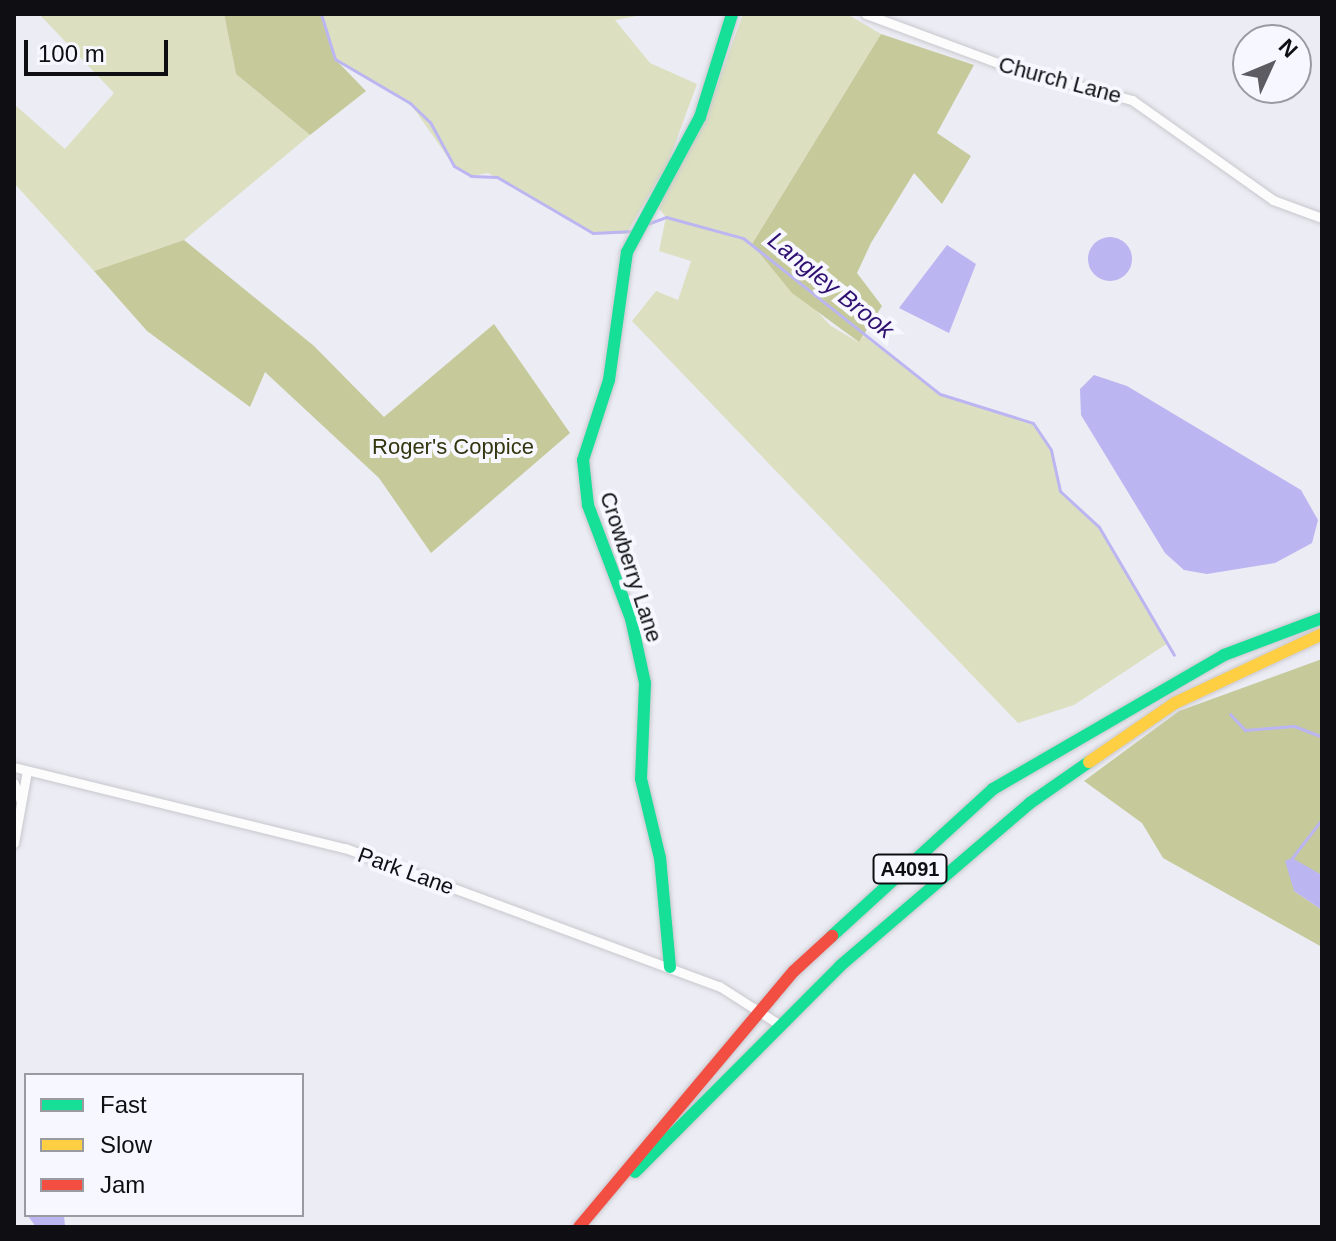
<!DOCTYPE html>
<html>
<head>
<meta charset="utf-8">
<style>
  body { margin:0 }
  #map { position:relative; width:1336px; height:1241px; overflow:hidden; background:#ececf4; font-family:Arial,sans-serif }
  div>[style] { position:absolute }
  .green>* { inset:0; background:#dce0c1 }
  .forest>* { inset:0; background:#c6ca9a }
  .water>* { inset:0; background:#bbb5f1 }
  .round { border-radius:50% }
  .stream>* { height:3px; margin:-1.5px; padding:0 1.5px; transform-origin:1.5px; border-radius:1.5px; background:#bbb5f1 }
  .roads { filter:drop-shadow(0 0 2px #c8c7cd) drop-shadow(0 0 2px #c8c7cd) }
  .street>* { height:9px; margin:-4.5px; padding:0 4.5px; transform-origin:4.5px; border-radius:4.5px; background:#fcfcfd }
  .fast>* { height:12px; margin:-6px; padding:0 6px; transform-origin:6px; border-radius:6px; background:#16e098 }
  .slow>* { height:12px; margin:-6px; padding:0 6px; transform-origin:6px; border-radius:6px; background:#ffcf43 }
  .jam>* { height:12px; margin:-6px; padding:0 6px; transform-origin:6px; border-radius:6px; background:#f24e42 }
  span { translate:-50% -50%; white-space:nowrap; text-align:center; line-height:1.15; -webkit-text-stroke:8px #f7f7ff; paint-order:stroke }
  .shield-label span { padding:2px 6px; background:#f7f7ff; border:2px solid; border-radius:6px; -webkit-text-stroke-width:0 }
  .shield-label { font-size:20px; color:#0f0f13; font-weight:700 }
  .street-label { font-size:22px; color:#0f0f13 }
  .park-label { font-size:22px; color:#33360e }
  .water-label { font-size:24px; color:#2f1070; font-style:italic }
  .frame { position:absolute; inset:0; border:16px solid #0f0f13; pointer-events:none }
  .legend { position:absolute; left:24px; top:1073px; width:280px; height:144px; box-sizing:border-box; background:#f7f7ff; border:2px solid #9a9aa1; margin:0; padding:10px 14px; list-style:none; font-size:24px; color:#0f0f13 }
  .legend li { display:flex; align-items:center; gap:16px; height:40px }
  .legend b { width:40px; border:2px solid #9a9aa1 }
  .north { position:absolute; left:1232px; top:24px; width:80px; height:80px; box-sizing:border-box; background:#f7f7ff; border:2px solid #9a9aa1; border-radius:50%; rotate:46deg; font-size:22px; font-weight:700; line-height:32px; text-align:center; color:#0f0f13 }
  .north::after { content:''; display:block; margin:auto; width:28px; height:36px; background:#5c5c62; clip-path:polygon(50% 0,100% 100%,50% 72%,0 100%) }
  .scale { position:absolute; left:24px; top:40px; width:144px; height:36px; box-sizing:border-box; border:4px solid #0f0f13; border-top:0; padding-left:10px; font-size:24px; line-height:28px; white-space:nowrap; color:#0f0f13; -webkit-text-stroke:6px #f7f7ff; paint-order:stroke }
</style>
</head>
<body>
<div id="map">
  <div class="green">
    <i style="clip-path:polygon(39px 14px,224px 14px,236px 74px,310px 135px,184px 240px,94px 271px,14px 183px,14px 104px,65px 149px,114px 93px)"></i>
    <i style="clip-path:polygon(321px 14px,647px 14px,615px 20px,650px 63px,697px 84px,668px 163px,626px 234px,593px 233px,488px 173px,471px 176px,454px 166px,410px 103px,335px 59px)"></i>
    <i style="clip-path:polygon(743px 14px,847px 14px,881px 34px,752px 244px,831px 326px,858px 342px,864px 336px,940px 394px,1033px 423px,1051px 450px,1060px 491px,1099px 527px,1168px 643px,1074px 705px,1018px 723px,632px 321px,656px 291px,678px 300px,691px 261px,659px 251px,666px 217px,657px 206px,703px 124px)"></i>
  </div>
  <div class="forest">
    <i style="clip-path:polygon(224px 14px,321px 14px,335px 59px,366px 91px,310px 135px,236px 74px)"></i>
    <i style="clip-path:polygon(881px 34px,974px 65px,937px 133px,971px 156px,942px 204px,914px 173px,871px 243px,857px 273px,882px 306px,859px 342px,792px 293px,752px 244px)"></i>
    <i style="clip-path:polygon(184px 240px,314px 346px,384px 417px,494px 324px,570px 433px,431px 553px,379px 478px,265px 372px,250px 407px,147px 331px,94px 271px)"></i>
    <i style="clip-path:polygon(1322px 659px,1322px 875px,1294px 891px,1322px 910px,1322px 947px,1163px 858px,1142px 823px,1084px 781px,1179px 711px)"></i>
  </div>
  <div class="water">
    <i class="round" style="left:1088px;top:237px;width:44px;height:44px"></i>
    <i style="clip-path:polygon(947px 245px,976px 264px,949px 333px,899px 308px)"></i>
    <i style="clip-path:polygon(1094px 375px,1127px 386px,1301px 490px,1318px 520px,1312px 543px,1275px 563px,1207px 574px,1184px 570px,1165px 553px,1081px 415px,1080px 389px)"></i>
    <i style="clip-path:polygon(1292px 858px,1322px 875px,1322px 910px,1294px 891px,1285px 861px)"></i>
    <i style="clip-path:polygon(64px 1215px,65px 1227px,36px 1227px,28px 1216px)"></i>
  </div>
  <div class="stream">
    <i style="left:321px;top:14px;width:47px;rotate:72.7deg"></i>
    <i style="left:335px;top:59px;width:87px;rotate:30.4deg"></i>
    <i style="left:410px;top:103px;width:28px;rotate:44deg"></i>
    <i style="left:430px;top:122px;width:50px;rotate:61.4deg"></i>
    <i style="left:454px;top:166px;width:20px;rotate:30deg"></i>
    <i style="left:471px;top:176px;width:26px;rotate:2deg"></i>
    <i style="left:497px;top:177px;width:111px;rotate:30.3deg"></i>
    <i style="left:593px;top:233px;width:40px;rotate:-2.9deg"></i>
    <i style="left:647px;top:224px;width:20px;rotate:-20deg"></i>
    <i style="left:666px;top:217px;width:80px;rotate:15.3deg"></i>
    <i style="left:743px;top:238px;width:251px;rotate:38.4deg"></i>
    <i style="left:940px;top:394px;width:97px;rotate:17.3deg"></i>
    <i style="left:1033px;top:423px;width:32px;rotate:56deg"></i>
    <i style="left:1051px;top:450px;width:42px;rotate:77.6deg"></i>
    <i style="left:1060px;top:491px;width:53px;rotate:42.7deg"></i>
    <i style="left:1099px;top:527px;width:148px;rotate:59.6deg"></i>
    <i style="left:1230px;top:714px;width:22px;rotate:47deg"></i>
    <i style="left:1245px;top:730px;width:49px;rotate:-4.7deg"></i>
    <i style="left:1294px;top:726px;width:30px;rotate:21deg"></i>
    <i style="left:1292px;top:858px;width:49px;rotate:-52.4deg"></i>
  </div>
  <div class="roads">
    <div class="street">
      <i style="left:866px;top:14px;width:158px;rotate:20.4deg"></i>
      <i style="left:1014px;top:69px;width:122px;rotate:14.7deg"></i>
      <i style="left:1132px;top:100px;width:173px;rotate:35.3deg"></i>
      <i style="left:1273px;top:200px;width:52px;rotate:20.2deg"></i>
      <i style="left:14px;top:767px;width:341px;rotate:13.8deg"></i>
      <i style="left:345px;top:848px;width:399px;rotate:20.3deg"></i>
      <i style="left:719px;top:986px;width:72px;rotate:32.6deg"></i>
      <i style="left:14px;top:783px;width:17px;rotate:69deg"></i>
      <i style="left:14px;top:843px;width:73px;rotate:-79.8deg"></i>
    </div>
    <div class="fast">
      <i style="left:832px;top:936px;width:218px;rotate:-42.4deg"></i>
      <i style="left:993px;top:789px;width:267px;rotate:-30.1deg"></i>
      <i style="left:1224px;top:655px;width:105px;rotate:-20.7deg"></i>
      <i style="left:670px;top:967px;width:109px;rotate:-95.2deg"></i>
      <i style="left:660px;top:858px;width:81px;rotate:-103.5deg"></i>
      <i style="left:641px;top:779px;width:96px;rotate:-87.6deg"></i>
      <i style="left:645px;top:683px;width:66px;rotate:-102.3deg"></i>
      <i style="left:631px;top:619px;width:122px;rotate:-110.7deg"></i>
      <i style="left:588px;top:505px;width:45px;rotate:-96.3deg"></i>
      <i style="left:583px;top:460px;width:84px;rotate:-72deg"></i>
      <i style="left:609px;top:380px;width:129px;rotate:-82deg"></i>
      <i style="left:627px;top:252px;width:153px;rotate:-61.6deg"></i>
      <i style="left:700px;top:117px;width:108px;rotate:-72.7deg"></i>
      <i style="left:635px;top:1172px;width:291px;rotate:-45.1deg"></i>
      <i style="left:840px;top:966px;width:250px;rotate:-40.6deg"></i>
      <i style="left:1030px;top:803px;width:72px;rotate:-34.8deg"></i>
    </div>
    <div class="slow">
      <i style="left:1089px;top:762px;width:104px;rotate:-34.5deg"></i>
      <i style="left:1175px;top:703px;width:162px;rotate:-25.1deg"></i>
    </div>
    <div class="jam">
      <i style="left:579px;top:1227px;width:334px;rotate:-50deg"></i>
      <i style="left:794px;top:971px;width:52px;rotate:-42.6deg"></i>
    </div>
  </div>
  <div class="shield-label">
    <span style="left:910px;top:869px">A4091</span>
  </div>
  <div class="street-label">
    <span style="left:1060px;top:80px;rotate:15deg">Church Lane</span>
    <span style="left:631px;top:567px;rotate:72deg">Crowberry Lane</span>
    <span style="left:406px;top:871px;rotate:20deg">Park Lane</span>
  </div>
  <div class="park-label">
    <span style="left:453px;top:447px">Roger's Coppice</span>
  </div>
  <div class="water-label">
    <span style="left:831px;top:285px;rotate:39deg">Langley Brook</span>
  </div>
  <div class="frame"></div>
  <ul class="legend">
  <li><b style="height:10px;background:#16e098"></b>Fast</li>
  <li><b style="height:10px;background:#ffcf43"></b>Slow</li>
  <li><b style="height:10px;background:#f24e42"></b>Jam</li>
  </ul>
  <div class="north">N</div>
  <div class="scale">100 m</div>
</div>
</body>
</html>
